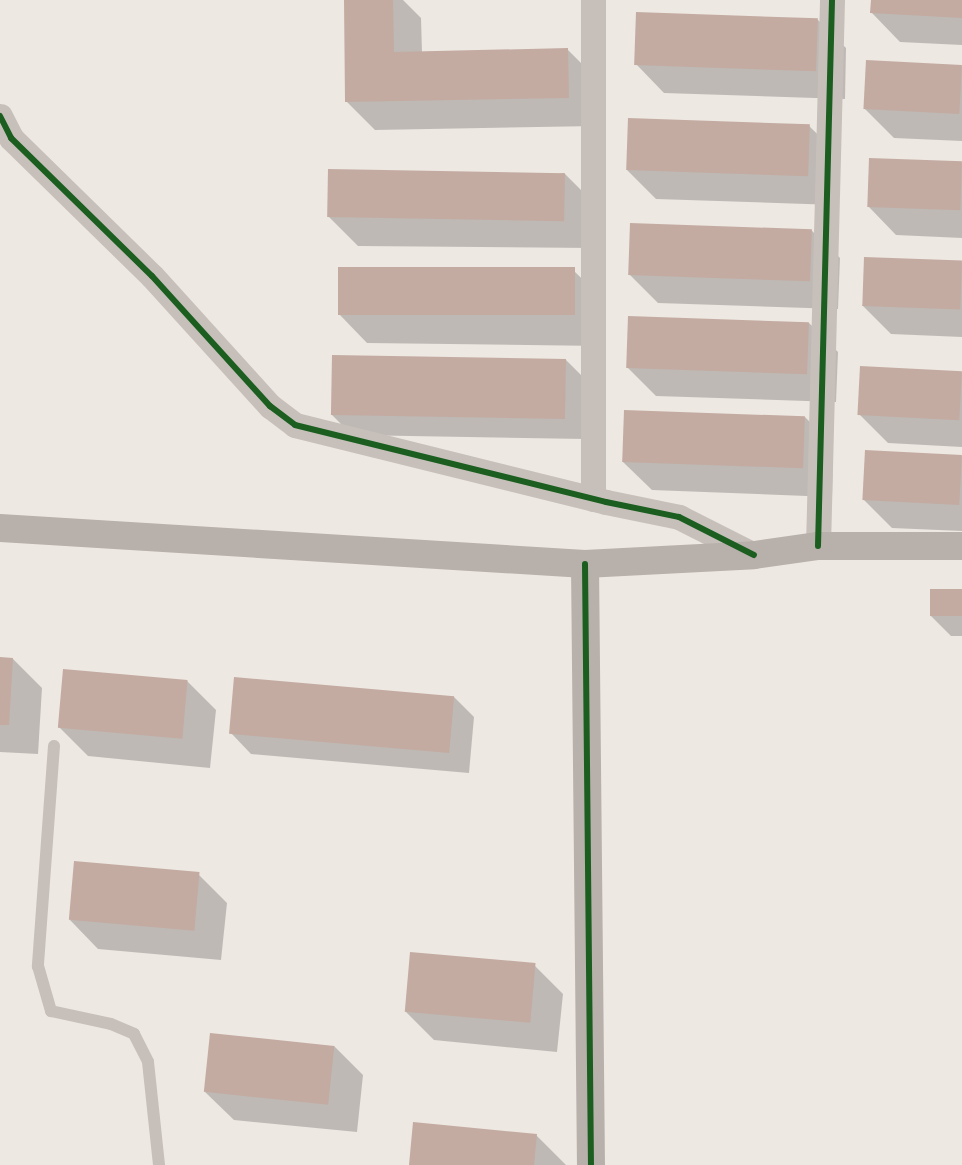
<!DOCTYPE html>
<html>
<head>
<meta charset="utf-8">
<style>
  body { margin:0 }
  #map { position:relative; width:962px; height:1165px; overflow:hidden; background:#eee8e2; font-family:Figtree,sans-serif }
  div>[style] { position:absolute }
  .shadow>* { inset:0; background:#0003 }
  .building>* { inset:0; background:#c3aba2; transform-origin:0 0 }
  .lane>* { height:12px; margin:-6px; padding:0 6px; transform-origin:6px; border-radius:6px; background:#c7c0ba }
  .street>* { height:25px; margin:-12.5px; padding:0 12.5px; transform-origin:12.5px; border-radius:12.5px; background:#c7c0ba }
  .secondary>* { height:28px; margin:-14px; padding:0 14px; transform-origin:14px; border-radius:14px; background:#b8b0aa }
  .cycleway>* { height:6px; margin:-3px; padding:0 3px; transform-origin:3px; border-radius:3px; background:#1b5e20 }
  span { translate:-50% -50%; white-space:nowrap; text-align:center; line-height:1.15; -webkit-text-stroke:5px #fbf2e9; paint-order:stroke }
</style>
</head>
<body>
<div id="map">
  <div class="shadow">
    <i style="clip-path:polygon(345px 0,403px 0,421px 18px,422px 52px,568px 50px,596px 78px,597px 126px,375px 130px,346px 101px)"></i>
    <i style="clip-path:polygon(872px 0,962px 0,962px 45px,900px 42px,872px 13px)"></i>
    <i style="clip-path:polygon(818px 20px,846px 48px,845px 99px,664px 93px,636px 64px)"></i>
    <i style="clip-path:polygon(962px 66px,962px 141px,894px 138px,865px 109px)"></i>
    <i style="clip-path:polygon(809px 126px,838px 154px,836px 205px,656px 199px,627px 170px)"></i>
    <i style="clip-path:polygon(962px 163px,962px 238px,896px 235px,868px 206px)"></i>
    <i style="clip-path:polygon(564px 173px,593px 202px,592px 248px,358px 246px,329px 217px)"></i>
    <i style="clip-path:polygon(811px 230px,840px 258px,838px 309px,658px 303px,629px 274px)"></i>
    <i style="clip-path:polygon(962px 262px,962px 337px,891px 334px,862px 305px)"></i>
    <i style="clip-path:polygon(574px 271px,603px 299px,602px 346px,367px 343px,339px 314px)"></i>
    <i style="clip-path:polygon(809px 323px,838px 352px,836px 402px,656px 396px,627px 367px)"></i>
    <i style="clip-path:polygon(566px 360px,586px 380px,585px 439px,352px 435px,332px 415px)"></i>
    <i style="clip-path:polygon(962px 372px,962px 447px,888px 443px,859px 414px)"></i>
    <i style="clip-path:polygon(805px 417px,833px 446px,832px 497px,652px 490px,623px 462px)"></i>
    <i style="clip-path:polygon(962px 456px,962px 531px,892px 528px,863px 499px)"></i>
    <i style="clip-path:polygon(962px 590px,962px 636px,951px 636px,930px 615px)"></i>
    <i style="clip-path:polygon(0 659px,13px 659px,42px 688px,38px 754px,0 752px)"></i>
    <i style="clip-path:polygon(187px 681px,216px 710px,210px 768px,88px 756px,59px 727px)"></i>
    <i style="clip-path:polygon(454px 697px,474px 717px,469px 773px,251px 754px,231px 733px)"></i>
    <i style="clip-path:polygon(198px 874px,227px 903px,221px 960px,98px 949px,70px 920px)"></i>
    <i style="clip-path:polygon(534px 965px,563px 994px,557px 1052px,434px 1040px,405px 1011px)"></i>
    <i style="clip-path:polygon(334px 1046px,363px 1075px,357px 1132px,234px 1120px,205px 1092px)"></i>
    <i style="clip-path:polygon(537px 1136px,566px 1165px,410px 1165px)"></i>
  </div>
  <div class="building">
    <i style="clip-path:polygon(344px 0,393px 0,394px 52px,568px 48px,569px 98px,345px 102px)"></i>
    <i style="clip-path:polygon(871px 0,962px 0,962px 18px,870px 13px)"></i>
    <i style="left:636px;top:12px;width:182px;height:53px;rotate:2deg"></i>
    <i style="left:866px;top:60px;width:96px;height:49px;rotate:3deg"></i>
    <i style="left:628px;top:118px;width:182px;height:52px;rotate:2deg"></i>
    <i style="left:869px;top:158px;width:93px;height:49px;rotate:2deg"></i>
    <i style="left:328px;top:169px;width:237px;height:48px;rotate:1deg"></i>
    <i style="left:630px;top:223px;width:182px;height:52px;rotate:2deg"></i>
    <i style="left:864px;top:257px;width:98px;height:49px;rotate:2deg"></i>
    <i style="left:338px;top:267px;width:237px;height:48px"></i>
    <i style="left:628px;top:316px;width:181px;height:52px;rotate:2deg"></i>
    <i style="left:332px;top:355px;width:234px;height:60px;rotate:1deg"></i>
    <i style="left:860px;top:366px;width:102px;height:49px;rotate:3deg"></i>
    <i style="left:624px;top:410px;width:181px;height:52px;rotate:2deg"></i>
    <i style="left:865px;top:450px;width:97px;height:50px;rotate:3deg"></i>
    <i style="left:930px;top:589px;width:32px;height:27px"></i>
    <i style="clip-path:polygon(0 657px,13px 658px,9px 725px,0 725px)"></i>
    <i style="left:63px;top:669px;width:125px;height:59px;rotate:5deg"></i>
    <i style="left:234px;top:677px;width:221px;height:57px;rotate:5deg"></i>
    <i style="left:74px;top:861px;width:126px;height:59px;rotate:5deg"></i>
    <i style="left:410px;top:952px;width:126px;height:60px;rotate:5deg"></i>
    <i style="left:210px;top:1033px;width:125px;height:59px;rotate:6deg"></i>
    <i style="clip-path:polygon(413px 1122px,537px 1134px,534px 1165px,409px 1165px)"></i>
  </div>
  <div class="lane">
    <i style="left:54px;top:746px;width:221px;rotate:94.2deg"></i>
    <i style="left:38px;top:966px;width:47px;rotate:73.9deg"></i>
    <i style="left:51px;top:1011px;width:61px;rotate:12.2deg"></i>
    <i style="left:111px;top:1024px;width:25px;rotate:23deg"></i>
    <i style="left:134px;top:1034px;width:31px;rotate:63deg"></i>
    <i style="left:148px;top:1062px;width:104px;rotate:83.9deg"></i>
  </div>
  <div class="street">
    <i style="left:0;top:116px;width:25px;rotate:63deg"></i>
    <i style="left:11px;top:138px;width:197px;rotate:44.4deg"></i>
    <i style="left:152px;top:276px;width:176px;rotate:47.8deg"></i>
    <i style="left:270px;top:406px;width:31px;rotate:37deg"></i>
    <i style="left:295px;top:425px;width:320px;rotate:13.9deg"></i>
    <i style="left:606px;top:502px;width:75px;rotate:11.6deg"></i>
    <i style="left:679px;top:517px;width:84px;rotate:26.9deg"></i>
    <i style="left:593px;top:499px;width:499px;rotate:-90deg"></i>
    <i style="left:818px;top:546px;width:546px;rotate:-88.53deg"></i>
  </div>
  <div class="secondary">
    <i style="left:0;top:528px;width:586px;rotate:3.52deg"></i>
    <i style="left:585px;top:564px;width:169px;rotate:-3deg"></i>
    <i style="left:754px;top:555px;width:65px;rotate:-8deg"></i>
    <i style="left:818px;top:546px;width:144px"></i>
    <i style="left:585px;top:564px;width:601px;rotate:89.43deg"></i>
  </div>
  <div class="cycleway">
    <i style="left:0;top:116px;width:25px;rotate:63deg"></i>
    <i style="left:11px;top:138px;width:197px;rotate:44.4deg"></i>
    <i style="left:152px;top:276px;width:176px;rotate:47.8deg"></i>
    <i style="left:270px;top:406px;width:31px;rotate:37deg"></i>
    <i style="left:295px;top:425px;width:320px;rotate:13.9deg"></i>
    <i style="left:606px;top:502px;width:75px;rotate:11.6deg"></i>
    <i style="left:679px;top:517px;width:84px;rotate:26.9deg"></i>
    <i style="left:818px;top:546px;width:546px;rotate:-88.53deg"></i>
    <i style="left:585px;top:564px;width:601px;rotate:89.43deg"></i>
  </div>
</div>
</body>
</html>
